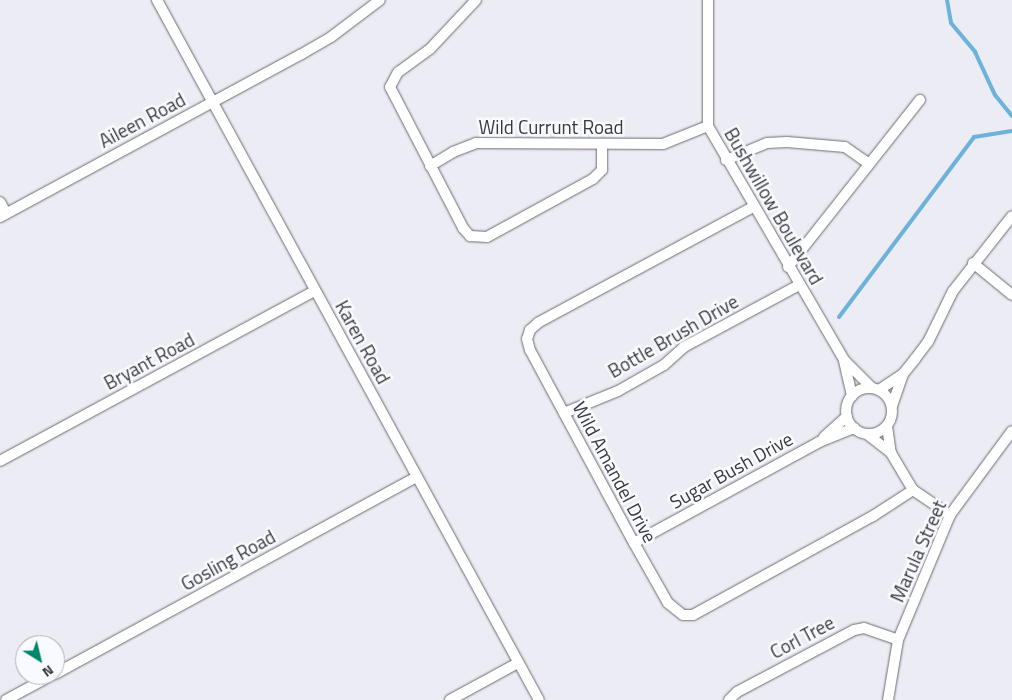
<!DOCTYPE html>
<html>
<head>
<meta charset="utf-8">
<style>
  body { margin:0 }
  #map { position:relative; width:1012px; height:700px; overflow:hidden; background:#ebecf4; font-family:"Titillium Web",sans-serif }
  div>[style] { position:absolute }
  .stream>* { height:4px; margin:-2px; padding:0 2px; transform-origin:2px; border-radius:2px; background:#6cb2db }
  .roads { filter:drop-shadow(0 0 1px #6b6c72) drop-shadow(0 0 1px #6b6c72) }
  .street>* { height:10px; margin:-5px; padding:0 5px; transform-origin:5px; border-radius:5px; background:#fff }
  .street>.ring { margin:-5px; padding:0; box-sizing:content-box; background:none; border:10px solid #fff; border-radius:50% }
  span { translate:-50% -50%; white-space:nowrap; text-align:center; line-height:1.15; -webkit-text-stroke:5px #f9faff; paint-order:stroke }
  .street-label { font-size:19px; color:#39393c }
  .north { position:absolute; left:15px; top:635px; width:50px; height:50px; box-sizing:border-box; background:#f9faff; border:1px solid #acadb1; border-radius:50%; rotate:144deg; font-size:14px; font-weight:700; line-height:20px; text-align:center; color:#39393c }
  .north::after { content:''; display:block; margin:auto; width:18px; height:22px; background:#00866b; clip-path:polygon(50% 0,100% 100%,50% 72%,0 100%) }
</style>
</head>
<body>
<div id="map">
  <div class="stream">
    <i style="left:947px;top:0;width:23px;rotate:80deg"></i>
    <i style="left:951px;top:23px;width:38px;rotate:50deg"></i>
    <i style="left:975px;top:52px;width:47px;rotate:65.1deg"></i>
    <i style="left:995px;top:95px;width:27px;rotate:51deg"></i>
    <i style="left:839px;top:317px;width:225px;rotate:-53.1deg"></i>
    <i style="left:974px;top:137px;width:38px;rotate:-9deg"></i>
  </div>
  <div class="roads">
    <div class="street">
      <i style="left:157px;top:0;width:797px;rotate:61.38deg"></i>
      <i style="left:476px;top:0;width:67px;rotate:133.2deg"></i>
      <i style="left:430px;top:49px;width:39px;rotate:144deg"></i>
      <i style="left:398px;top:72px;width:17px;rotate:118deg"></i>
      <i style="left:390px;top:87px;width:159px;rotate:62.6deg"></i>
      <i style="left:463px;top:228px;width:11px;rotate:49deg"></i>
      <i style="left:470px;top:236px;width:17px;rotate:3deg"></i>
      <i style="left:487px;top:237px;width:121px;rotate:-28.7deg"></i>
      <i style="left:593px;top:179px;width:13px;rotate:-45deg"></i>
      <i style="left:602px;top:170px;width:25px;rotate:-90deg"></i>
      <i style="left:708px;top:0;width:126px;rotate:90deg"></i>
      <i style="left:708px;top:126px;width:271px;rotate:59.8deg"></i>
      <i style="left:844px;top:360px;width:40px;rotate:45deg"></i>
      <i style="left:726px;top:160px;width:44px;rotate:-22.5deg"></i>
      <i style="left:767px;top:143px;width:20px;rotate:-3deg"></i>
      <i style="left:787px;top:142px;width:58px;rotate:4.9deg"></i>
      <i style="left:845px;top:147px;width:29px;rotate:35deg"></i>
      <i style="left:430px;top:166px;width:27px;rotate:-31deg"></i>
      <i style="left:453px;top:152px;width:25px;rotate:-21deg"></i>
      <i style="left:476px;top:143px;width:187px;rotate:0.3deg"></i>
      <i style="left:663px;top:144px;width:48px;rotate:-21.8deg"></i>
      <i style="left:0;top:202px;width:13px;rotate:61deg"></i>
      <i style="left:753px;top:207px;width:244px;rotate:151.7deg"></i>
      <i style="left:538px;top:323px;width:11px;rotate:139deg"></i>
      <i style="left:530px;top:330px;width:9px;rotate:108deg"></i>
      <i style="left:527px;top:339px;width:11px;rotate:75deg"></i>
      <i style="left:530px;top:350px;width:219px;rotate:61.7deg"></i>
      <i style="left:634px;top:543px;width:69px;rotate:60.5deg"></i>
      <i style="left:668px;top:603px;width:19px;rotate:39deg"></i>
      <i style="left:683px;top:615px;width:10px"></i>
      <i style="left:693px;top:615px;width:205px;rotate:-28.8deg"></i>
      <i style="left:873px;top:516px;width:48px;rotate:-33deg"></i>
      <i style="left:0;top:217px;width:341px;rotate:-28.4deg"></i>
      <i style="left:300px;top:55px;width:36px;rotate:-30deg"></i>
      <i style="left:331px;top:37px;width:61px;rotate:-37.1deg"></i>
      <i style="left:973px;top:263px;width:50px;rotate:39.4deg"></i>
      <i style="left:788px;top:267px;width:213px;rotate:-51.7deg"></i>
      <i style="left:844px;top:361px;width:36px;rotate:77deg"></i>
      <i class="ring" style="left:846px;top:388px;width:36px;height:36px"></i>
      <i style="left:879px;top:390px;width:29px;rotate:-34deg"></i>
      <i style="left:903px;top:374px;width:19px;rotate:-51deg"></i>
      <i style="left:915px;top:359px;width:21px;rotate:-53deg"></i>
      <i style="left:928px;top:342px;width:57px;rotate:-63.9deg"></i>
      <i style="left:953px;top:291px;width:95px;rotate:-51.8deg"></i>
      <i style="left:892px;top:406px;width:34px;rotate:-71deg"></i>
      <i style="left:564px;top:413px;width:58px;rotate:-22.2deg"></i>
      <i style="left:618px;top:391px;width:53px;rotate:-29.5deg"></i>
      <i style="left:664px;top:365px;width:27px;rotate:-42deg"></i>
      <i style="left:684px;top:347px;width:131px;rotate:-28.3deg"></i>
      <i style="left:887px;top:426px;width:27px;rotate:82deg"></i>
      <i style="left:891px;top:453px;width:43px;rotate:59.3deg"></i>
      <i style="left:913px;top:490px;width:45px;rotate:34deg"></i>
      <i style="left:867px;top:434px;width:31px;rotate:38deg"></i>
      <i style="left:824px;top:437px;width:31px;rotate:-42deg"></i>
      <i style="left:0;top:461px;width:358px;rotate:-28.4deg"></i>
      <i style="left:634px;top:543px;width:211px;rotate:-28.6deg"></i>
      <i style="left:819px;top:442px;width:38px;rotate:-22deg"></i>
      <i style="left:55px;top:674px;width:412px;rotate:-28.6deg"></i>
      <i style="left:6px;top:700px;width:52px;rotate:-28.5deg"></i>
      <i style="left:450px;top:700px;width:77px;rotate:-28.6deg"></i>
      <i style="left:729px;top:700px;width:11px;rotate:-45deg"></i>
      <i style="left:737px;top:692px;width:132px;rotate:-27.9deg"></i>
      <i style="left:854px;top:630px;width:10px;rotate:-11deg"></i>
      <i style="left:864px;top:628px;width:36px;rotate:19deg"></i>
      <i style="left:888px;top:700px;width:61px;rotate:-80.5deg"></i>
      <i style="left:898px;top:640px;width:135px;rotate:-67.4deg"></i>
      <i style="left:950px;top:515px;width:104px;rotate:-53.6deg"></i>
    </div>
  </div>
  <div class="street-label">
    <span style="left:142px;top:120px;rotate:-28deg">Aileen Road</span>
    <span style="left:551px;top:127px">Wild Currunt Road</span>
    <span style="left:774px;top:206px;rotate:60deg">Bushwillow Boulevard</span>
    <span style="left:673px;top:336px;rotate:-30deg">Bottle Brush Drive</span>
    <span style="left:363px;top:342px;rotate:61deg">Karen Road</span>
    <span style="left:149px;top:361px;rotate:-28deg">Bryant Road</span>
    <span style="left:731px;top:470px;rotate:-29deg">Sugar Bush Drive</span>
    <span style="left:615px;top:472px;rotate:62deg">Wild Amandel Drive</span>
    <span style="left:918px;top:551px;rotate:-66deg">Marula Street</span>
    <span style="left:228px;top:560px;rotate:-29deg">Gosling Road</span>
    <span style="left:802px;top:637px;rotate:-28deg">Corl Tree</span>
  </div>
  <div class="north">N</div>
</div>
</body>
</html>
